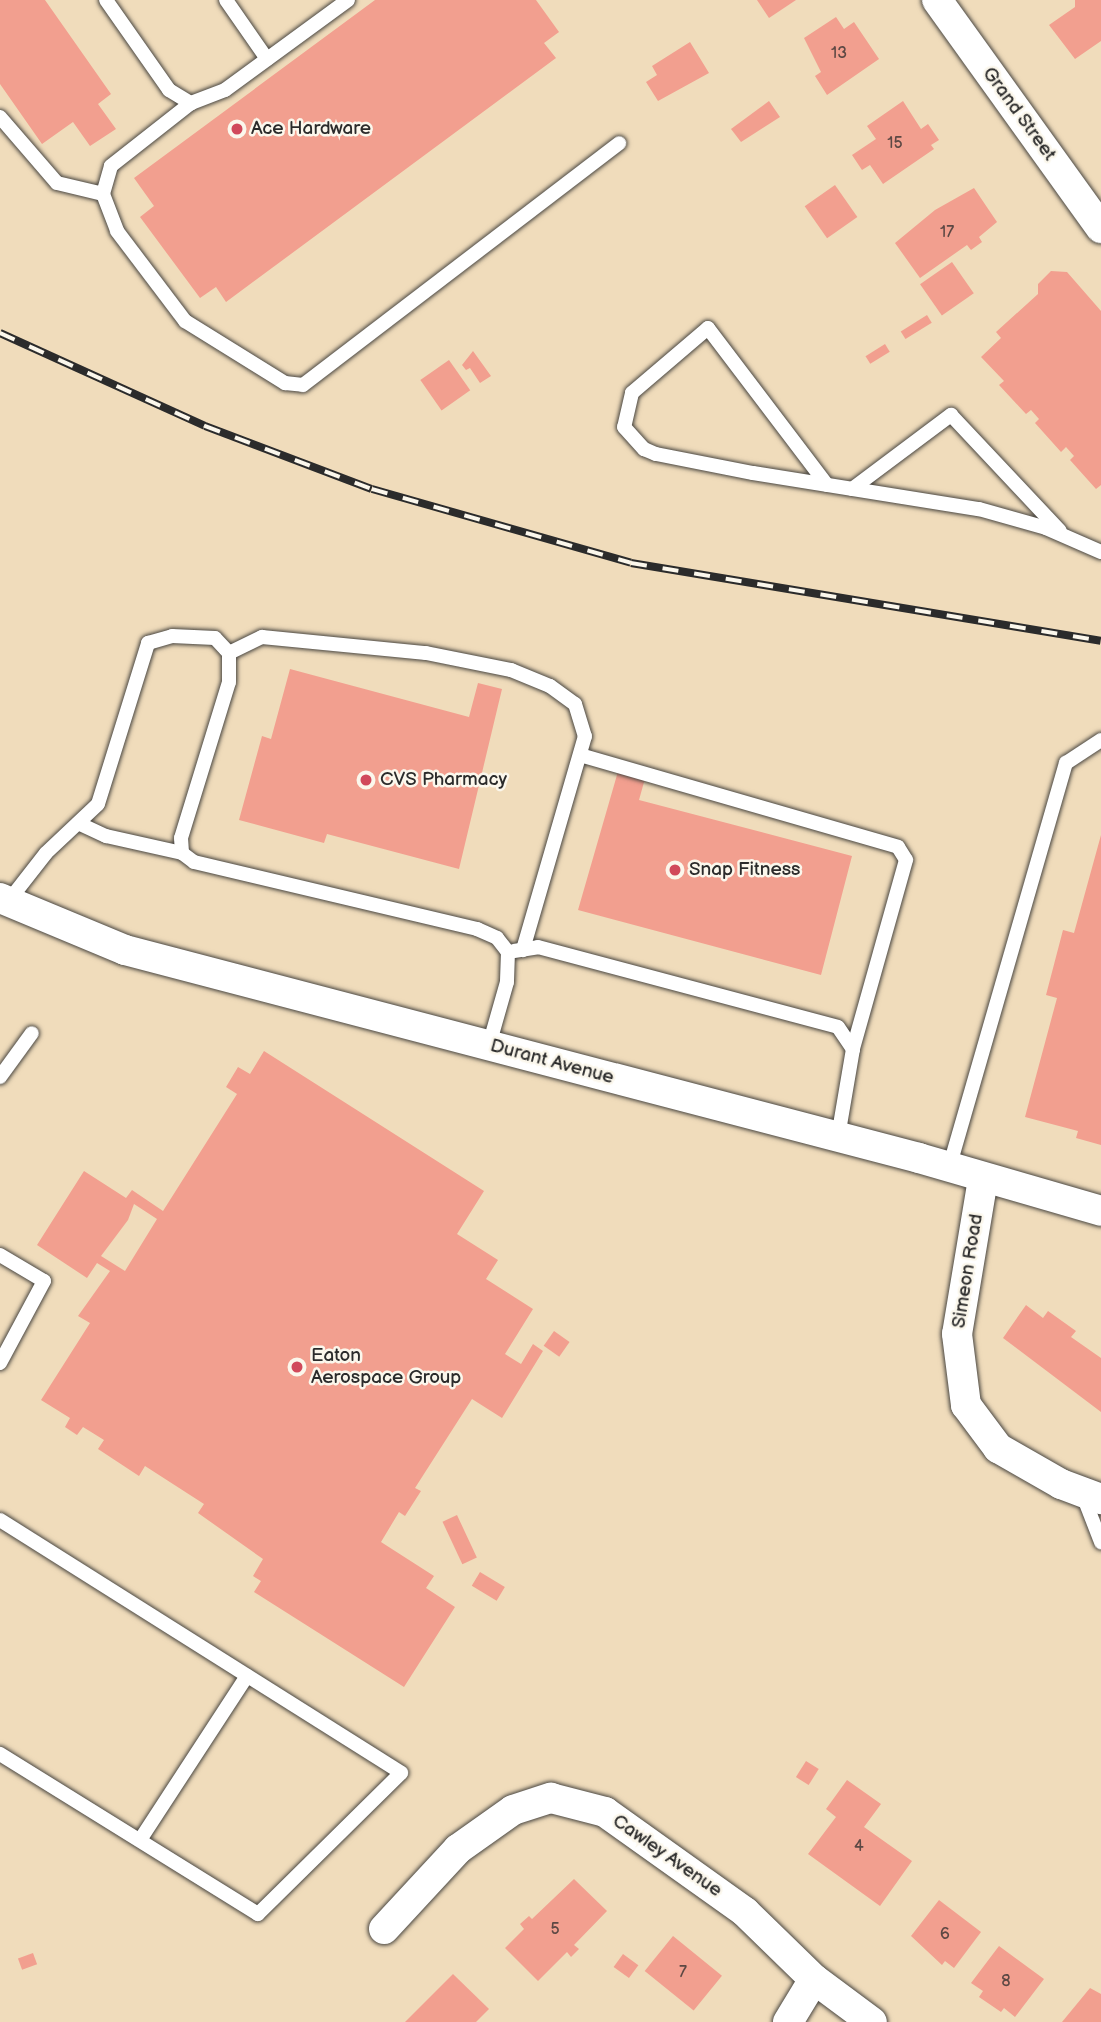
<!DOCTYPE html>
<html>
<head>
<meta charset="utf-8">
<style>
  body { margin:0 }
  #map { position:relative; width:1101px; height:2022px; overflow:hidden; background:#f0dcbb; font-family:"Balsamiq Sans",sans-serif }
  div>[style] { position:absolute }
  .building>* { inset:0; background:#f29f8f; transform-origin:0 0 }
  .roads { filter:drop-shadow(0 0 2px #494641) drop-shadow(0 0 2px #494641) }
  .lane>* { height:14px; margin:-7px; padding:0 7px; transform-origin:7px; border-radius:7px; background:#fff }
  .street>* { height:30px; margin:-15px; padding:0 15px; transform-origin:15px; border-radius:15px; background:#fff }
  .rail>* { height:8px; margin-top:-4px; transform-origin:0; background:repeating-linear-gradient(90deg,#fbf7ec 0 16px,#2b2b2b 0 32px); box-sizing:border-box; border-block:2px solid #2b2b2b }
  .dots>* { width:19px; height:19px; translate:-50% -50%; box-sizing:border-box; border:4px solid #fbf7ec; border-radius:50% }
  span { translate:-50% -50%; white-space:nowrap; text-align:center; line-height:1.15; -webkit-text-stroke:5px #fbf7ec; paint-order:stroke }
  .number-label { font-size:16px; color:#5d4844 }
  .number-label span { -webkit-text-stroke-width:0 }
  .street-label { font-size:19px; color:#2b2b2b }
  .poi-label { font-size:19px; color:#2b2b2b }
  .left { translate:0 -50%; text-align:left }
</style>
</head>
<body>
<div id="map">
  <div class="building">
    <i style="clip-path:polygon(0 0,45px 0,111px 94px,98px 104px,116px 129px,90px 146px,73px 122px,42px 144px,0 84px)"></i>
    <i style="clip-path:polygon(375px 0,536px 0,559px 32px,544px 43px,556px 58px,226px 302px,216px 287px,200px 298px,140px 217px,154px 206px,134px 178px)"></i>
    <i style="clip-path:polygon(757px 0,796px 0,769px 18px)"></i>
    <i style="clip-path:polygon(1075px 0,1101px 0,1101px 41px,1075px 59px,1049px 25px,1075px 7px)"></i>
    <i style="clip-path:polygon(836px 17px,844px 29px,854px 22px,879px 59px,827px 95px,815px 76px,821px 72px,804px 38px)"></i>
    <i style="clip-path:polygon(690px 42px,709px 73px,658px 101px,646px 82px,657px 75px,652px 66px)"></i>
    <i style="clip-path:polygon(769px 101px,780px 117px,741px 142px,731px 129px)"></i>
    <i style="clip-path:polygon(903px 101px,921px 129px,928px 124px,939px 140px,931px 145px,934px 149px,883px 184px,870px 165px,862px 170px,852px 155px,876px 139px,867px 126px)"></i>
    <i style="left:835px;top:185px;width:39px;height:37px;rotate:55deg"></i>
    <i style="clip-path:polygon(974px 188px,997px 222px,979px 237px,982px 242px,971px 250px,967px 245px,920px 278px,895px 243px,935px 210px)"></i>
    <i style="left:952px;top:262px;width:38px;height:39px;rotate:55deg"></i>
    <i style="clip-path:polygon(1051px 271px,1067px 272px,1101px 311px,1101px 485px,1096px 489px,1070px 460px,1074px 456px,1066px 447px,1061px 452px,1035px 423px,1039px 419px,1031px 410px,1026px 414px,999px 385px,1004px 381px,981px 357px,1001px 338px,996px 332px,1038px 294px,1038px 284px)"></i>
    <i style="left:927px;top:315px;width:9px;height:31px;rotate:58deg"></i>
    <i style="left:885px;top:344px;width:9px;height:23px;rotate:58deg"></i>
    <i style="clip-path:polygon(473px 351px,491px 376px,480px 383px,470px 368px,466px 370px,462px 365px)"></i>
    <i style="left:449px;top:360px;width:37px;height:35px;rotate:55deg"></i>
    <i style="clip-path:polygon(290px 669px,469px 717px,478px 683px,502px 689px,459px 869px,327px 834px,324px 843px,239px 820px,262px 736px,271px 739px)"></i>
    <i style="clip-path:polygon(619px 768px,646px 775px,639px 800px,852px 856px,821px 975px,578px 910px)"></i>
    <i style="clip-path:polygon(1101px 835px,1101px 1145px,1076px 1138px,1078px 1131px,1025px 1117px,1057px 998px,1046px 995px,1063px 930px,1074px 933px)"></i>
    <i style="clip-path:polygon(evenodd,264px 1051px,484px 1191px,457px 1234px,498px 1260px,486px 1279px,533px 1309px,505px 1354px,521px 1364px,533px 1344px,543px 1351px,502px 1418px,472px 1399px,415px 1488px,421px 1491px,405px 1516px,399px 1512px,381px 1542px,434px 1576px,426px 1588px,455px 1607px,404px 1687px,254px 1592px,261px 1581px,253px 1576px,263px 1559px,198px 1513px,204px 1504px,145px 1466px,139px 1476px,98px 1449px,104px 1440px,83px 1427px,77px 1435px,65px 1427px,70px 1418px,41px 1400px,90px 1323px,78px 1316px,110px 1271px,97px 1263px,87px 1278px,37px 1245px,84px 1171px,126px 1198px,132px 1190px,163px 1211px,237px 1094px,226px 1087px,238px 1067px,250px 1074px,264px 1051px,134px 1204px,157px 1219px,125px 1271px,101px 1256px,128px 1220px,134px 1204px)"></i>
    <i style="clip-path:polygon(1026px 1305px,1043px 1318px,1048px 1311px,1076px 1331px,1071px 1337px,1101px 1358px,1101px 1412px,1003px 1338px)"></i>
    <i style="left:554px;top:1331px;width:19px;height:18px;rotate:35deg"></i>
    <i style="left:457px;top:1515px;width:47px;height:16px;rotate:65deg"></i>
    <i style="left:480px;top:1572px;width:29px;height:16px;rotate:31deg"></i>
    <i style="left:806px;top:1761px;width:15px;height:19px;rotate:32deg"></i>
    <i style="clip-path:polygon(847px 1780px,881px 1804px,864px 1827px,912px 1861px,880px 1906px,808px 1854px,836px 1817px,826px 1809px)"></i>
    <i style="clip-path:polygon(574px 1879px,607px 1911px,574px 1945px,579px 1949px,571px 1957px,567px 1952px,538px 1981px,505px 1948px,524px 1929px,520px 1924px,529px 1916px,532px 1919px)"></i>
    <i style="clip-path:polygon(939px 1900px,981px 1932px,954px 1968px,945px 1961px,942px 1965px,911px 1936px)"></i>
    <i style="left:673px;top:1936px;width:63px;height:45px;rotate:39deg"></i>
    <i style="clip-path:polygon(999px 1946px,1044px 1979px,1015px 2017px,1004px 2008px,1001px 2012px,979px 1997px,983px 1991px,971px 1983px)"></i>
    <i style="left:33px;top:1953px;width:12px;height:16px;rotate:70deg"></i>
    <i style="left:623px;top:1954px;width:19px;height:16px;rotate:36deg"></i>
    <i style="clip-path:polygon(453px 1974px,489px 2009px,476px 2022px,405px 2022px)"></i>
    <i style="clip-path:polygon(1090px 1988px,1101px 1994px,1101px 2022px,1062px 2022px)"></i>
  </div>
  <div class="roads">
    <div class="lane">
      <i style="left:106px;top:0;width:110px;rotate:55deg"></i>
      <i style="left:169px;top:90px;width:26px;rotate:31deg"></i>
      <i style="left:226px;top:0;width:72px;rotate:55.2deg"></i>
      <i style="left:348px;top:0;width:152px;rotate:143.8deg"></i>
      <i style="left:225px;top:90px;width:36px;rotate:159deg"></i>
      <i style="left:191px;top:103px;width:102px;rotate:141.8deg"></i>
      <i style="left:111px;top:166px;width:29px;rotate:106deg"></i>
      <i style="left:103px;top:194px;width:40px;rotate:69deg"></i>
      <i style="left:117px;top:231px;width:113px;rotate:52.9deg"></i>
      <i style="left:185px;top:321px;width:118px;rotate:31.8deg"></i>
      <i style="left:285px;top:383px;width:18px;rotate:6deg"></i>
      <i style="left:303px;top:385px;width:398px;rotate:-37.4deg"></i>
      <i style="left:0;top:117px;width:87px;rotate:49.2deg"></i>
      <i style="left:57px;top:183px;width:47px;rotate:13.4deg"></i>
      <i style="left:827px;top:485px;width:197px;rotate:-127.2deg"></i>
      <i style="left:708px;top:328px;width:100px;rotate:139.5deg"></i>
      <i style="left:632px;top:393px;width:35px;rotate:103deg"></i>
      <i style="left:624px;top:427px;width:30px;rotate:48deg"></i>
      <i style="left:644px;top:449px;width:13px;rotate:23deg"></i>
      <i style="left:656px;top:454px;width:99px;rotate:11.1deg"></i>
      <i style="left:753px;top:473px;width:229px;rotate:9.1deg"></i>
      <i style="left:979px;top:509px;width:70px;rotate:15.8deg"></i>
      <i style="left:1046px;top:528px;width:60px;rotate:23.6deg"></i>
      <i style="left:852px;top:489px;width:124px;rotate:-36.8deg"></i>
      <i style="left:951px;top:415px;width:159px;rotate:46.8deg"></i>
      <i style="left:229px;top:653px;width:37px;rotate:-26deg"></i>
      <i style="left:262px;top:637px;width:165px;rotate:5.6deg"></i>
      <i style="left:426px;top:653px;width:87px;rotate:11.3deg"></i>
      <i style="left:511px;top:670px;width:42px;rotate:22.3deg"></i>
      <i style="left:550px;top:686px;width:31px;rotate:36deg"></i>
      <i style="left:575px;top:704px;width:34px;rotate:73deg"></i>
      <i style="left:585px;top:736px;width:223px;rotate:106.2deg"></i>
      <i style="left:580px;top:755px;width:331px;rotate:16.1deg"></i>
      <i style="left:898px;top:847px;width:15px;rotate:58deg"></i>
      <i style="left:906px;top:860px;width:196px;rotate:105.7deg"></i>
      <i style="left:80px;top:824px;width:29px;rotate:25deg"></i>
      <i style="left:106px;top:836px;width:78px;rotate:12.6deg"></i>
      <i style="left:7px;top:903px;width:63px;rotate:-52deg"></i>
      <i style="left:46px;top:853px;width:71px;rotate:-43.3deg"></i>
      <i style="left:98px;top:804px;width:169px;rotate:-72.7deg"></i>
      <i style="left:148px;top:643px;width:25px;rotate:-16deg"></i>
      <i style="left:172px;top:636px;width:43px;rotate:2.7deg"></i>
      <i style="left:215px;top:638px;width:21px;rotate:47deg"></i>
      <i style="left:229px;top:653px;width:29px;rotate:90deg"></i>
      <i style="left:229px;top:682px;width:163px;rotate:107.1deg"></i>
      <i style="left:181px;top:838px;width:15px;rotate:86deg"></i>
      <i style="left:182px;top:853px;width:15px;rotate:37deg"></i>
      <i style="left:194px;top:862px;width:291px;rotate:13.3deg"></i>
      <i style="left:477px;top:929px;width:22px;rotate:24deg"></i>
      <i style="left:497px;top:938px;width:18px;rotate:52deg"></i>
      <i style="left:508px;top:952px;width:30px;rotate:92deg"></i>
      <i style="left:507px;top:982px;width:66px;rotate:105.9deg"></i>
      <i style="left:514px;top:951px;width:24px;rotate:-9deg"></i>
      <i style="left:538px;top:947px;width:310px;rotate:14.9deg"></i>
      <i style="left:838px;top:1027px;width:27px;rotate:56deg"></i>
      <i style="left:853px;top:1049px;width:89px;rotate:99.7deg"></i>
      <i style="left:0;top:1077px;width:54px;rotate:-54deg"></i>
      <i style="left:949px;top:1168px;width:422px;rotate:-73.9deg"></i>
      <i style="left:1066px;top:763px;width:42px;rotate:-33.3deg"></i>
      <i style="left:0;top:1255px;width:51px;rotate:30.6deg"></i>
      <i style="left:44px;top:1281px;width:93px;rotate:118.2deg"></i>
      <i style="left:1082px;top:1493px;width:53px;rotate:68.8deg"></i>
      <i style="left:0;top:1520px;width:474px;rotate:32.2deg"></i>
      <i style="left:401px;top:1773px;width:201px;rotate:135.4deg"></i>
      <i style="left:258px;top:1914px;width:304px;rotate:-148.2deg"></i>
      <i style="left:140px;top:1840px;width:196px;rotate:-56.9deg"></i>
    </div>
    <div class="street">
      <i style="left:937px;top:0;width:281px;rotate:54.3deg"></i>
      <i style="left:0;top:898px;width:135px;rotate:22.6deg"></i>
      <i style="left:125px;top:950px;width:821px;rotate:14.68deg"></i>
      <i style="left:919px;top:1158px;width:190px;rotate:16.2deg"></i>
      <i style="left:983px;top:1179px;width:157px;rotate:99.5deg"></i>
      <i style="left:957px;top:1334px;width:72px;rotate:82.8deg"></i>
      <i style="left:966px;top:1405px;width:54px;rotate:53.3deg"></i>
      <i style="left:998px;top:1448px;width:73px;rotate:29.7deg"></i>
      <i style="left:1061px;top:1484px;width:43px;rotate:20.6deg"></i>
      <i style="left:384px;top:1929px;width:109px;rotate:-47.2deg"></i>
      <i style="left:458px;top:1849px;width:67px;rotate:-35.3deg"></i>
      <i style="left:513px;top:1810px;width:40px;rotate:-18deg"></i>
      <i style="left:551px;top:1798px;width:56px;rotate:14.5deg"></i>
      <i style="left:605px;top:1812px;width:172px;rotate:35.5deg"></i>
      <i style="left:745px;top:1912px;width:96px;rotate:44.2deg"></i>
      <i style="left:814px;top:1979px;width:72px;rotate:36.6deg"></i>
      <i style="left:788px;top:2022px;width:50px;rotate:-58.8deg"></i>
    </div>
  </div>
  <div class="rail">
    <i style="left:0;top:333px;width:225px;rotate:24.4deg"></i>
    <i style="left:205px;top:426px;width:178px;rotate:20.7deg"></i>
    <i style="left:372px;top:489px;width:269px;rotate:15.9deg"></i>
    <i style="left:631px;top:563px;width:476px;rotate:9.4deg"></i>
  </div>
  <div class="dots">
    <i style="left:237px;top:129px;background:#d1495b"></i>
    <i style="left:366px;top:780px;background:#d1495b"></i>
    <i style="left:675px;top:870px;background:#d1495b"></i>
    <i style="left:297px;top:1367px;background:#d1495b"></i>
  </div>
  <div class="number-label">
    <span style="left:839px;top:54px">13</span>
    <span style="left:895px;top:144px">15</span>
    <span style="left:947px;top:233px">17</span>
    <span style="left:859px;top:1847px">4</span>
    <span style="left:555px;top:1930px">5</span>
    <span style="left:945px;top:1935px">6</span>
    <span style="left:683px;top:1973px">7</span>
    <span style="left:1006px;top:1982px">8</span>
  </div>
  <div class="street-label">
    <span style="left:1019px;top:114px;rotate:54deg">Grand Street</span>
    <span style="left:552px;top:1062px;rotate:15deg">Durant Avenue</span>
    <span style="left:968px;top:1271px;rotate:-81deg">Simeon Road</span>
    <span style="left:667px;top:1856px;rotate:35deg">Cawley Avenue</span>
  </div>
  <div class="poi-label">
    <span class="left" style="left:251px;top:129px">Ace Hardware</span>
    <span class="left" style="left:380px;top:780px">CVS Pharmacy</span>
    <span class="left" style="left:689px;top:870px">Snap Fitness</span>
    <span class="left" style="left:311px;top:1367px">Eaton<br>Aerospace Group</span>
  </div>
</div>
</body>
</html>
